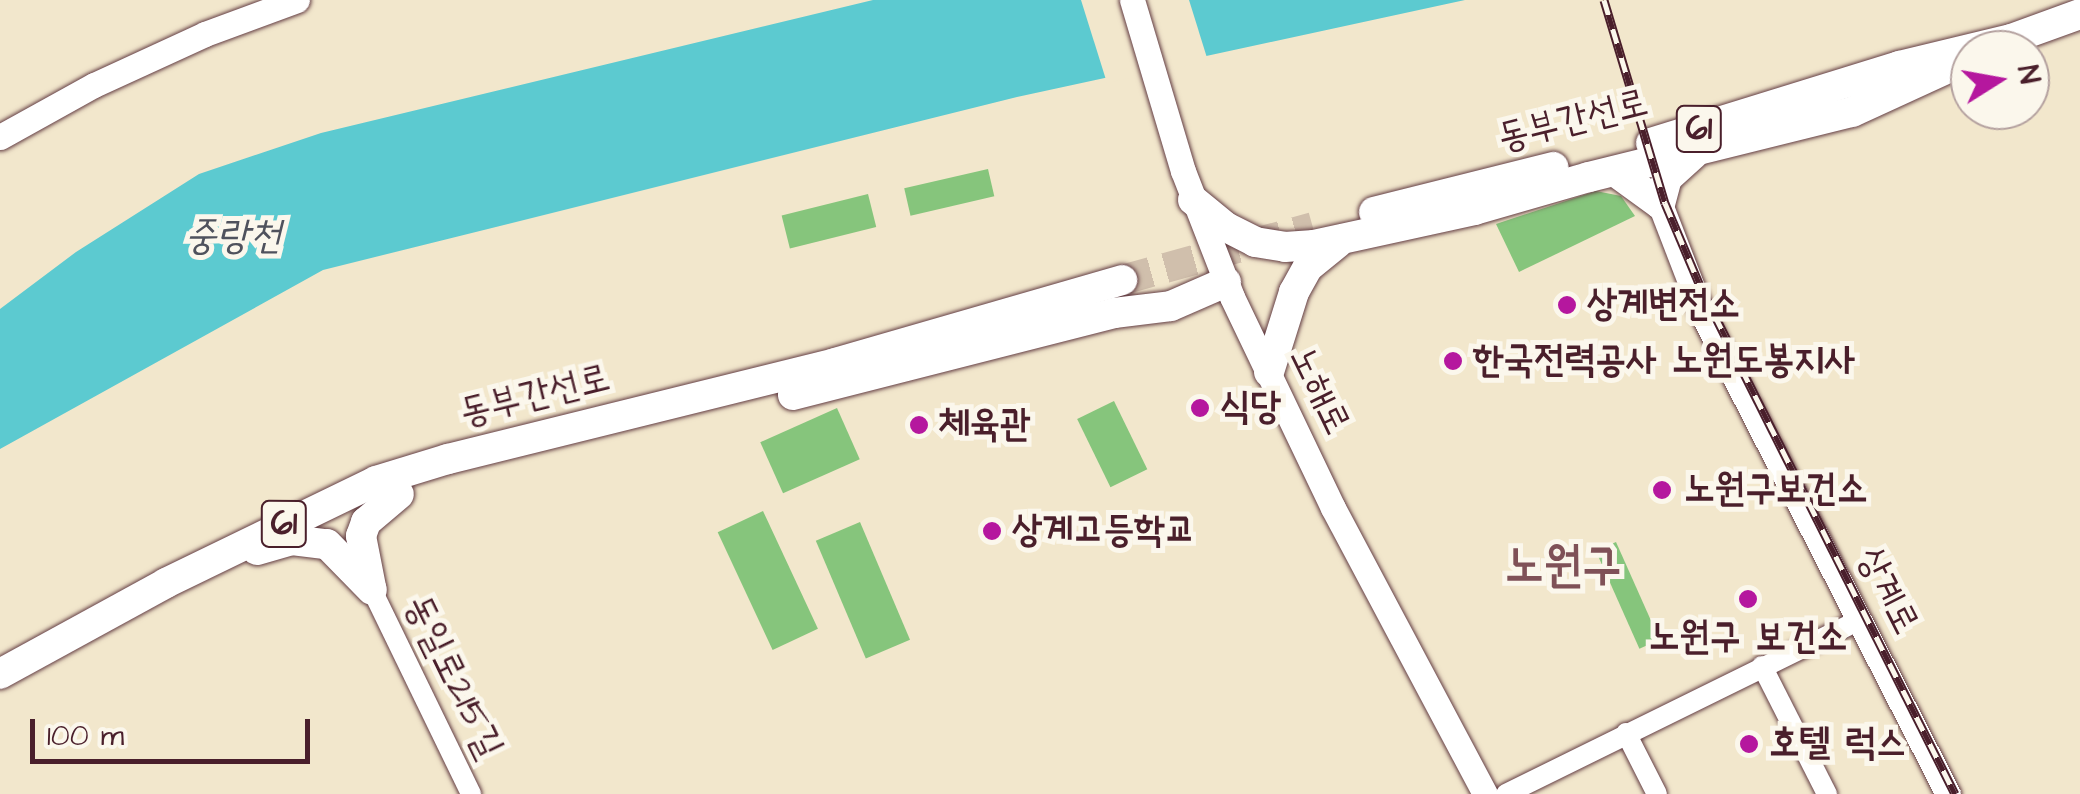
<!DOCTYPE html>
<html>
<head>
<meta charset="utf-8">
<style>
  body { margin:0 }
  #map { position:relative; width:2080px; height:794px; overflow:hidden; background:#f2e7cc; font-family:"Architects Daughter","Poor Story",sans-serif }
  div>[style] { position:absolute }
  .green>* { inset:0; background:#86c57c; transform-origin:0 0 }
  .water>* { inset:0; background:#5ccad0 }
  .pier>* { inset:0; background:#f2e7cc }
  .highway-tunnel>* { height:30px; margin-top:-15px; transform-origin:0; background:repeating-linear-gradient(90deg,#d0bfac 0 30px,transparent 0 45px) }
  .roads { filter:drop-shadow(0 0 2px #633d43) drop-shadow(0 0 2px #633d43) }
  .minor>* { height:20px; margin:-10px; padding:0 10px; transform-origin:10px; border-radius:10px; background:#fff }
  .major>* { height:25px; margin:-12.5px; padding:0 12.5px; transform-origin:12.5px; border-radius:12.5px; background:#fff }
  .highway>* { height:30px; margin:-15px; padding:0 15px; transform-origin:15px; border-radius:15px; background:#fff }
  .rail>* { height:9px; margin-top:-4.5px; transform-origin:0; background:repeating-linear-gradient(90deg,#fbf7ec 0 15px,#4a1f2b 0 30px); box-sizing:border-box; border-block:2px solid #4a1f2b }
  .dots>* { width:28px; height:28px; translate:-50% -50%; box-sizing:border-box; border:5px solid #fbf7ec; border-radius:50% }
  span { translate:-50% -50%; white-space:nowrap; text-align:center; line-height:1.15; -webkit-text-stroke:10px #fbf7ec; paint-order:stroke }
  .shield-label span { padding:2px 8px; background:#fbf7ec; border:2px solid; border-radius:8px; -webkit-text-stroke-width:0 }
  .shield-label { font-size:35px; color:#4a1f2b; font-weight:700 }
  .street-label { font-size:38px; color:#4a1f2b }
  .poi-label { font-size:38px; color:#4a1f2b; font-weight:700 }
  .left { translate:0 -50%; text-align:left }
  .water-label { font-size:40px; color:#4f525d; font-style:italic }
  .district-label { font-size:48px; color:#7f5157; font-weight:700 }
  .north { position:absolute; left:1950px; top:30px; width:100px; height:100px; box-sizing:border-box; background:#fbf7ec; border:2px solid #b4a19f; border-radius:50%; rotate:79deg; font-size:28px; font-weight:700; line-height:40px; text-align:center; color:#4a1f2b }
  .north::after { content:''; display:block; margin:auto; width:35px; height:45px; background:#b5179e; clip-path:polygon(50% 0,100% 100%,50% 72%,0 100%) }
  .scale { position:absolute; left:30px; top:719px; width:280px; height:45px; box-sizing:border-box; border:5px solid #4a1f2b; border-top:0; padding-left:12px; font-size:30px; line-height:35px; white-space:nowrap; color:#4a1f2b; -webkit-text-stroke:8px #fbf7ec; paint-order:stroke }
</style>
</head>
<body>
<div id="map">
  <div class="green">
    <i style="left:988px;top:169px;width:28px;height:86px;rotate:77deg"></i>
    <i style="clip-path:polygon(1596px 191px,1621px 196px,1635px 216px,1519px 272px,1496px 224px)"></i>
    <i style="left:868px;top:194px;width:34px;height:89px;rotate:76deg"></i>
    <i style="left:1114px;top:401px;width:76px;height:41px;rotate:64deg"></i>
    <i style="left:837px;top:408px;width:56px;height:84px;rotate:66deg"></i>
    <i style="left:763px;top:511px;width:130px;height:50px;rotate:65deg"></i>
    <i style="left:860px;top:522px;width:128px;height:48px;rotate:67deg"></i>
    <i style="left:1616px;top:542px;width:107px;height:22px;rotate:66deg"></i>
  </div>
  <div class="water">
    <i style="clip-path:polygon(873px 0,1465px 0,1017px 97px,323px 270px,0 449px,0 309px,76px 252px,199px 174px,321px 133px)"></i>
  </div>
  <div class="pier">
    <i style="clip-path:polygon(1081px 0,1189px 0,1208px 61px,1107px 83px)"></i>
  </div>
  <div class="highway-tunnel">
    <i style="left:1122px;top:280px;width:198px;rotate:-15.5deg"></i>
  </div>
  <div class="roads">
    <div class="minor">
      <i style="left:372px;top:590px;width:227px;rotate:64.1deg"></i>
      <i style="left:1762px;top:666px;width:144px;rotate:63.1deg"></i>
      <i style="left:1626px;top:733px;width:68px;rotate:63.1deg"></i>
      <i style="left:1506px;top:794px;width:394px;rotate:-26.2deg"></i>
    </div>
    <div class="major">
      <i style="left:1132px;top:0;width:178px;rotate:73.4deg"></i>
      <i style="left:1183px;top:171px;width:135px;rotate:68.7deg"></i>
      <i style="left:1232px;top:297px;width:234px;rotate:64.4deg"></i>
      <i style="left:1333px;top:508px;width:324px;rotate:62deg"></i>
      <i style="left:0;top:137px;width:107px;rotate:-29deg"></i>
      <i style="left:94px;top:85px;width:122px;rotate:-24.7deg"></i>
      <i style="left:205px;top:34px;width:98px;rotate:-20.3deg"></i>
      <i style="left:1660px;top:204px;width:117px;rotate:68.9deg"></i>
      <i style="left:1702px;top:313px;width:540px;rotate:62.91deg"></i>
    </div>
    <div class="highway">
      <i style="left:1651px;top:143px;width:260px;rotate:-17.2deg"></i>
      <i style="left:1899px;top:66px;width:115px;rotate:-13.6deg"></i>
      <i style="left:2011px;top:39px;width:73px;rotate:-19.9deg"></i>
      <i style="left:1616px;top:172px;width:54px;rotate:36deg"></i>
      <i style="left:1660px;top:204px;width:27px;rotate:-75deg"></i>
      <i style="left:1667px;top:178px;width:36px;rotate:-42deg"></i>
      <i style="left:1193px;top:200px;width:43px;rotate:39.3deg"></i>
      <i style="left:1226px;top:227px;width:33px;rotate:27deg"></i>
      <i style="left:1255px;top:242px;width:30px;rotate:9deg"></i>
      <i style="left:1285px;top:247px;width:29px;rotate:-4deg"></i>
      <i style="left:1314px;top:245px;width:164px;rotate:-12.3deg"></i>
      <i style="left:1474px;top:210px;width:120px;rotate:-16deg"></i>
      <i style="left:1589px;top:177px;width:271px;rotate:-13.9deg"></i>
      <i style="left:1852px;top:112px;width:130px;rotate:-24.6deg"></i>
      <i style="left:1374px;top:212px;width:185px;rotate:-14.1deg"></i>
      <i style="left:1269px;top:372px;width:84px;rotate:-72.6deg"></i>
      <i style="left:1294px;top:292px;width:29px;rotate:-61deg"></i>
      <i style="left:1308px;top:267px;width:38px;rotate:-39deg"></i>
      <i style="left:793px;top:395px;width:331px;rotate:-14.3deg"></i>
      <i style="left:1114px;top:313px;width:57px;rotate:-7deg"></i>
      <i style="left:1171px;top:306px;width:60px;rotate:-23.6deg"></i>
      <i style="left:257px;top:550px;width:36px;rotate:-16deg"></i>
      <i style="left:292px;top:540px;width:35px;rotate:7deg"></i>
      <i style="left:327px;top:544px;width:64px;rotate:45.6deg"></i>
      <i style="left:371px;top:587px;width:52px;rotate:-101.1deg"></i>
      <i style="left:361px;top:536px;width:15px;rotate:-70deg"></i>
      <i style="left:366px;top:522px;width:43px;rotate:-40.3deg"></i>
      <i style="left:0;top:674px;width:189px;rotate:-28.7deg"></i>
      <i style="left:166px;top:583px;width:233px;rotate:-25.9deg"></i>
      <i style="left:376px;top:481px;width:75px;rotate:-17deg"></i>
      <i style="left:448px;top:459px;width:399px;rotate:-13.9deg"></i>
      <i style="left:835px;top:363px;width:299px;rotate:-16.1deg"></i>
    </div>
  </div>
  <div class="rail">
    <i style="left:1604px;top:0;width:212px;rotate:73.3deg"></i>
    <i style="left:1665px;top:203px;width:92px;rotate:67deg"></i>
    <i style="left:1701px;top:288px;width:566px;rotate:63.34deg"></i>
  </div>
  <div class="dots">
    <i style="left:1567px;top:305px;background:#b5179e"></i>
    <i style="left:1453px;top:361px;background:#b5179e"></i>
    <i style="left:1200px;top:408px;background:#b5179e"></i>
    <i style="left:919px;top:425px;background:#b5179e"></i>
    <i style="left:1662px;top:490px;background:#b5179e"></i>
    <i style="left:992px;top:531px;background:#b5179e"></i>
    <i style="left:1748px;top:599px;background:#b5179e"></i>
    <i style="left:1749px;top:744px;background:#b5179e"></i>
  </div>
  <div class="shield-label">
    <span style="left:1699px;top:129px">61</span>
    <span style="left:284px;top:524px">61</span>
  </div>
  <div class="street-label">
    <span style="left:1573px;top:121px;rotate:-14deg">동부간선로</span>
    <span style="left:1319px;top:391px;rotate:64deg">노해로</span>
    <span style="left:535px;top:396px;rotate:-14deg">동부간선로</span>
    <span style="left:1887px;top:591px;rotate:63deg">상계로</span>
    <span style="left:453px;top:677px;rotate:64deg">동일로215길</span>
  </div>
  <div class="poi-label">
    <span class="left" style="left:1587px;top:305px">상계변전소</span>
    <span class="left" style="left:1473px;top:361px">한국전력공사 노원도봉지사</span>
    <span class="left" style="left:1220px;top:408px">식당</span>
    <span class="left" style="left:939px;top:425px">체육관</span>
    <span class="left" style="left:1684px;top:490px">노원구보건소</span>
    <span class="left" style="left:1012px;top:531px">상계고등학교</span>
    <span style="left:1748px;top:638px">노원구 보건소</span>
    <span class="left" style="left:1769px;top:744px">호텔 럭스</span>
  </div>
  <div class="water-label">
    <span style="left:233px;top:237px">중랑천</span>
  </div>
  <div class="district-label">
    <span style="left:1563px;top:567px">노원구</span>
  </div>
  <div class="north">N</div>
  <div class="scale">100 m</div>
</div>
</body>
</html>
